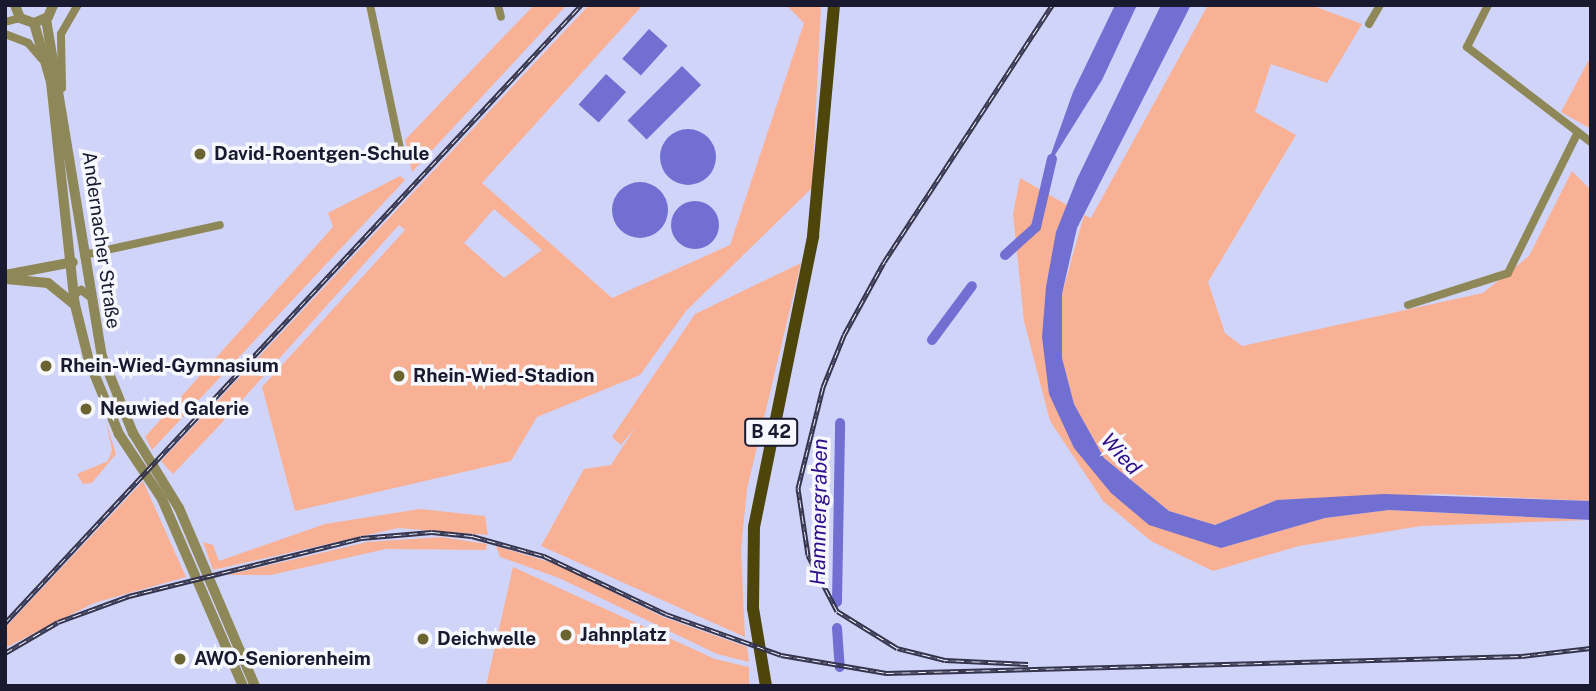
<!DOCTYPE html>
<html>
<head>
<meta charset="utf-8">
<style>
  body { margin:0 }
  #map { position:relative; width:1596px; height:691px; overflow:hidden; background:#d1d4f9; font-family:"Public Sans",sans-serif }
  div>[style] { position:absolute }
  .green>* { inset:0; background:#f9b195 }
  .water>* { inset:0; background:#716fd2; transform-origin:0 0 }
  .round { border-radius:50% }
  .canal>* { height:10px; margin:-5px; padding:0 5px; transform-origin:5px; border-radius:5px; background:#716fd2 }
  .minor>* { height:8px; margin:-4px; padding:0 4px; transform-origin:4px; border-radius:4px; background:#8e8858 }
  .tertiary>* { height:10px; margin:-5px; padding:0 5px; transform-origin:5px; border-radius:5px; background:#8e8858 }
  .primary>* { height:12px; margin:-6px; padding:0 6px; transform-origin:6px; border-radius:6px; background:#4d450a }
  .rail>* { height:5px; margin-top:-2.5px; transform-origin:0; background:repeating-linear-gradient(90deg,#f7f8fe 0 8px,#34344c 0 16px); box-sizing:border-box; border-block:2px solid #34344c }
  .dots>* { width:19px; height:19px; translate:-50% -50%; box-sizing:border-box; border:4px solid #f7f8fe; border-radius:50% }
  span { translate:-50% -50%; white-space:nowrap; text-align:center; line-height:1.15; -webkit-text-stroke:7px #f7f8fe; paint-order:stroke }
  .shield-label span { padding:2px 5px; background:#f7f8fe; border:2px solid; border-radius:5px; -webkit-text-stroke-width:0 }
  .shield-label { font-size:18px; color:#19192f; font-weight:700 }
  .poi-label { font-size:19px; color:#19192f; font-weight:700 }
  .left { translate:0 -50%; text-align:left }
  .street-label { font-size:19px; color:#19192f }
  .water-label { font-size:21px; color:#2e0d88; font-style:italic }
  .frame { position:absolute; inset:0; border:7px solid #19192f; pointer-events:none }
</style>
</head>
<body>
<div id="map">
  <div class="green">
    <i style="clip-path:polygon(534px 5px,567px 5px,412px 172px,405px 140px)"></i>
    <i style="clip-path:polygon(evenodd,589px 5px,643px 5px,482px 183px,612px 298px,730px 245px,804px 23px,786px 5px,821px 5px,812px 188px,686px 311px,640px 375px,537px 417px,511px 461px,295px 511px,262px 387px,405px 230px,399px 225px,217px 428px,173px 474px,169px 470px,161px 461px,589px 5px,494px 209px,542px 250px,504px 278px,464px 243px,494px 209px)"></i>
    <i style="clip-path:polygon(1208px 5px,1311px 5px,1362px 24px,1327px 83px,1271px 64px,1255px 112px,1296px 135px,1208px 282px,1225px 333px,1242px 346px,1483px 293px,1529px 256px,1572px 171px,1591px 190px,1591px 501px,1438px 494px,1277px 500px,1215px 525px,1169px 511px,1104px 458px,1074px 404px,1062px 358px,1062px 294px,1084px 215px,1091px 218px)"></i>
    <i style="clip-path:polygon(1591px 56px,1591px 129px,1561px 112px)"></i>
    <i style="clip-path:polygon(400px 176px,405px 180px,152px 450px,145px 437px,333px 227px,328px 213px)"></i>
    <i style="clip-path:polygon(1020px 178px,1067px 205px,1046px 287px,1074px 448px,1221px 548px,1325px 518px,1389px 510px,1591px 520px,1421px 526px,1299px 546px,1213px 571px,1151px 541px,1103px 501px,1050px 421px,1024px 321px,1013px 214px)"></i>
    <i style="clip-path:polygon(801px 263px,747px 489px,741px 550px,745px 637px,541px 546px,584px 469px,611px 465px,635px 428px,621px 445px,612px 437px,695px 314px)"></i>
    <i style="clip-path:polygon(106px 422px,116px 454px,92px 483px,83px 484px,77px 474px,108px 461px,112px 450px)"></i>
    <i style="clip-path:polygon(143px 481px,186px 577px,94px 603px,5px 648px,5px 628px)"></i>
    <i style="clip-path:polygon(420px 509px,485px 516px,488px 535px,398px 528px,213px 570px,203px 542px,213px 545px,219px 561px,325px 524px)"></i>
    <i style="clip-path:polygon(441px 537px,487px 544px,486px 550px,386px 549px,271px 575px,227px 575px,367px 542px)"></i>
    <i style="clip-path:polygon(496px 546px,556px 564px,663px 617px,747px 647px,749px 662px,717px 654px,559px 578px,500px 557px)"></i>
    <i style="clip-path:polygon(513px 567px,715px 659px,749px 667px,749px 686px,486px 686px)"></i>
  </div>
  <div class="water">
    <i style="clip-path:polygon(1115px 5px,1137px 5px,1102px 80px,1045px 171px,1073px 92px)"></i>
    <i style="clip-path:polygon(1161px 5px,1191px 5px,1077px 228px,1062px 294px,1062px 358px,1074px 404px,1104px 458px,1169px 511px,1215px 525px,1277px 500px,1384px 494px,1591px 501px,1591px 520px,1389px 510px,1325px 518px,1221px 548px,1149px 525px,1111px 493px,1074px 448px,1049px 394px,1042px 337px,1046px 287px,1056px 232px,1077px 179px)"></i>
    <i style="left:649px;top:29px;width:25px;height:40px;rotate:42deg"></i>
    <i style="left:682px;top:66px;width:27px;height:77px;rotate:45deg"></i>
    <i style="left:606px;top:74px;width:27px;height:41px;rotate:42deg"></i>
    <i class="round" style="left:660px;top:129px;width:56px;height:56px"></i>
    <i class="round" style="left:612px;top:182px;width:56px;height:56px"></i>
    <i class="round" style="left:671px;top:201px;width:48px;height:48px"></i>
  </div>
  <div class="canal">
    <i style="left:1005px;top:255px;width:42px;rotate:-42.1deg"></i>
    <i style="left:1036px;top:227px;width:70px;rotate:-76.8deg"></i>
    <i style="left:932px;top:340px;width:67px;rotate:-53.5deg"></i>
    <i style="left:837px;top:602px;width:179px;rotate:-89deg"></i>
    <i style="left:837px;top:628px;width:39px;rotate:86deg"></i>
  </div>
  <div class="minor">
    <i style="left:370px;top:5px;width:146px;rotate:78.2deg"></i>
    <i style="left:498px;top:5px;width:12px;rotate:76deg"></i>
    <i style="left:1488px;top:5px;width:47px;rotate:116.6deg"></i>
    <i style="left:1467px;top:47px;width:156px;rotate:37.5deg"></i>
    <i style="left:5px;top:22px;width:16px;rotate:-15deg"></i>
    <i style="left:1369px;top:24px;width:22px;rotate:-60deg"></i>
    <i style="left:5px;top:34px;width:25px;rotate:21deg"></i>
    <i style="left:28px;top:43px;width:21px;rotate:49deg"></i>
    <i style="left:62px;top:88px;width:54px;rotate:-91.1deg"></i>
    <i style="left:61px;top:34px;width:34px;rotate:-60deg"></i>
    <i style="left:84px;top:255px;width:139px;rotate:-12.4deg"></i>
    <i style="left:74px;top:295px;width:9px;rotate:-36deg"></i>
    <i style="left:81px;top:290px;width:10px;rotate:37deg"></i>
    <i style="left:1408px;top:305px;width:105px;rotate:-17.7deg"></i>
    <i style="left:1508px;top:273px;width:157px;rotate:-63.6deg"></i>
  </div>
  <div class="tertiary">
    <i style="left:15px;top:5px;width:14px;rotate:69deg"></i>
    <i style="left:20px;top:18px;width:15px;rotate:20deg"></i>
    <i style="left:34px;top:23px;width:15px;rotate:-23deg"></i>
    <i style="left:48px;top:17px;width:13px;rotate:-67deg"></i>
    <i style="left:46px;top:19px;width:342px;rotate:80.6deg"></i>
    <i style="left:102px;top:356px;width:83px;rotate:68.1deg"></i>
    <i style="left:133px;top:433px;width:88px;rotate:58.5deg"></i>
    <i style="left:179px;top:508px;width:194px;rotate:66.9deg"></i>
    <i style="left:34px;top:23px;width:61px;rotate:73.9deg"></i>
    <i style="left:51px;top:82px;width:224px;rotate:83.9deg"></i>
    <i style="left:75px;top:305px;width:58px;rotate:76deg"></i>
    <i style="left:89px;top:361px;width:79px;rotate:67.7deg"></i>
    <i style="left:119px;top:434px;width:78px;rotate:56.5deg"></i>
    <i style="left:162px;top:499px;width:204px;rotate:66.6deg"></i>
    <i style="left:5px;top:275px;width:69px;rotate:-10.8deg"></i>
    <i style="left:6px;top:279px;width:42px;rotate:5.4deg"></i>
    <i style="left:48px;top:283px;width:35px;rotate:39deg"></i>
  </div>
  <div class="primary">
    <i style="left:766px;top:686px;width:79px;rotate:-99.5deg"></i>
    <i style="left:753px;top:608px;width:81px;rotate:-89.3deg"></i>
    <i style="left:754px;top:527px;width:297px;rotate:-78.5deg"></i>
    <i style="left:813px;top:236px;width:232px;rotate:-84.8deg"></i>
  </div>
  <div class="rail">
    <i style="left:5px;top:623px;width:845px;rotate:-47.01deg"></i>
    <i style="left:5px;top:653px;width:61px;rotate:-30.3deg"></i>
    <i style="left:58px;top:622px;width:76px;rotate:-20.1deg"></i>
    <i style="left:129px;top:596px;width:239px;rotate:-14deg"></i>
    <i style="left:361px;top:538px;width:71px;rotate:-4.8deg"></i>
    <i style="left:432px;top:532px;width:40px;rotate:5.7deg"></i>
    <i style="left:472px;top:536px;width:75px;rotate:15.5deg"></i>
    <i style="left:544px;top:556px;width:135px;rotate:25.4deg"></i>
    <i style="left:666px;top:614px;width:122px;rotate:19.6deg"></i>
    <i style="left:781px;top:655px;width:107px;rotate:9.7deg"></i>
    <i style="left:886px;top:673px;width:636px;rotate:-1.53deg"></i>
    <i style="left:1522px;top:656px;width:69px;rotate:-6.6deg"></i>
    <i style="left:1028px;top:664px;width:83px;rotate:-177.2deg"></i>
    <i style="left:945px;top:660px;width:49px;rotate:-166deg"></i>
    <i style="left:897px;top:648px;width:70px;rotate:-148.3deg"></i>
    <i style="left:837px;top:611px;width:63px;rotate:-117.4deg"></i>
    <i style="left:808px;top:555px;width:68px;rotate:-98.5deg"></i>
    <i style="left:798px;top:488px;width:104px;rotate:-76.1deg"></i>
    <i style="left:823px;top:387px;width:56px;rotate:-68deg"></i>
    <i style="left:844px;top:335px;width:83px;rotate:-61.3deg"></i>
    <i style="left:884px;top:262px;width:307px;rotate:-56.8deg"></i>
  </div>
  <div class="dots">
    <i style="left:200px;top:154px;background:#6b6431"></i>
    <i style="left:46px;top:366px;background:#6b6431"></i>
    <i style="left:399px;top:376px;background:#6b6431"></i>
    <i style="left:86px;top:409px;background:#6b6431"></i>
    <i style="left:566px;top:635px;background:#6b6431"></i>
    <i style="left:423px;top:639px;background:#6b6431"></i>
    <i style="left:180px;top:659px;background:#6b6431"></i>
  </div>
  <div class="shield-label">
    <span style="left:771px;top:432px">B 42</span>
  </div>
  <div class="poi-label">
    <span class="left" style="left:214px;top:154px">David-Roentgen-Schule</span>
    <span class="left" style="left:60px;top:366px">Rhein-Wied-Gymnasium</span>
    <span class="left" style="left:413px;top:376px">Rhein-Wied-Stadion</span>
    <span class="left" style="left:100px;top:409px">Neuwied Galerie</span>
    <span class="left" style="left:580px;top:635px">Jahnplatz</span>
    <span class="left" style="left:437px;top:639px">Deichwelle</span>
    <span class="left" style="left:194px;top:659px">AWO-Seniorenheim</span>
  </div>
  <div class="street-label">
    <span style="left:101px;top:240px;rotate:82deg">Andernacher Straße</span>
  </div>
  <div class="water-label">
    <span style="left:1121px;top:454px;rotate:48deg">Wied</span>
    <span style="left:819px;top:512px;rotate:-89deg">Hammergraben</span>
  </div>
  <div class="frame"></div>
</div>
</body>
</html>
